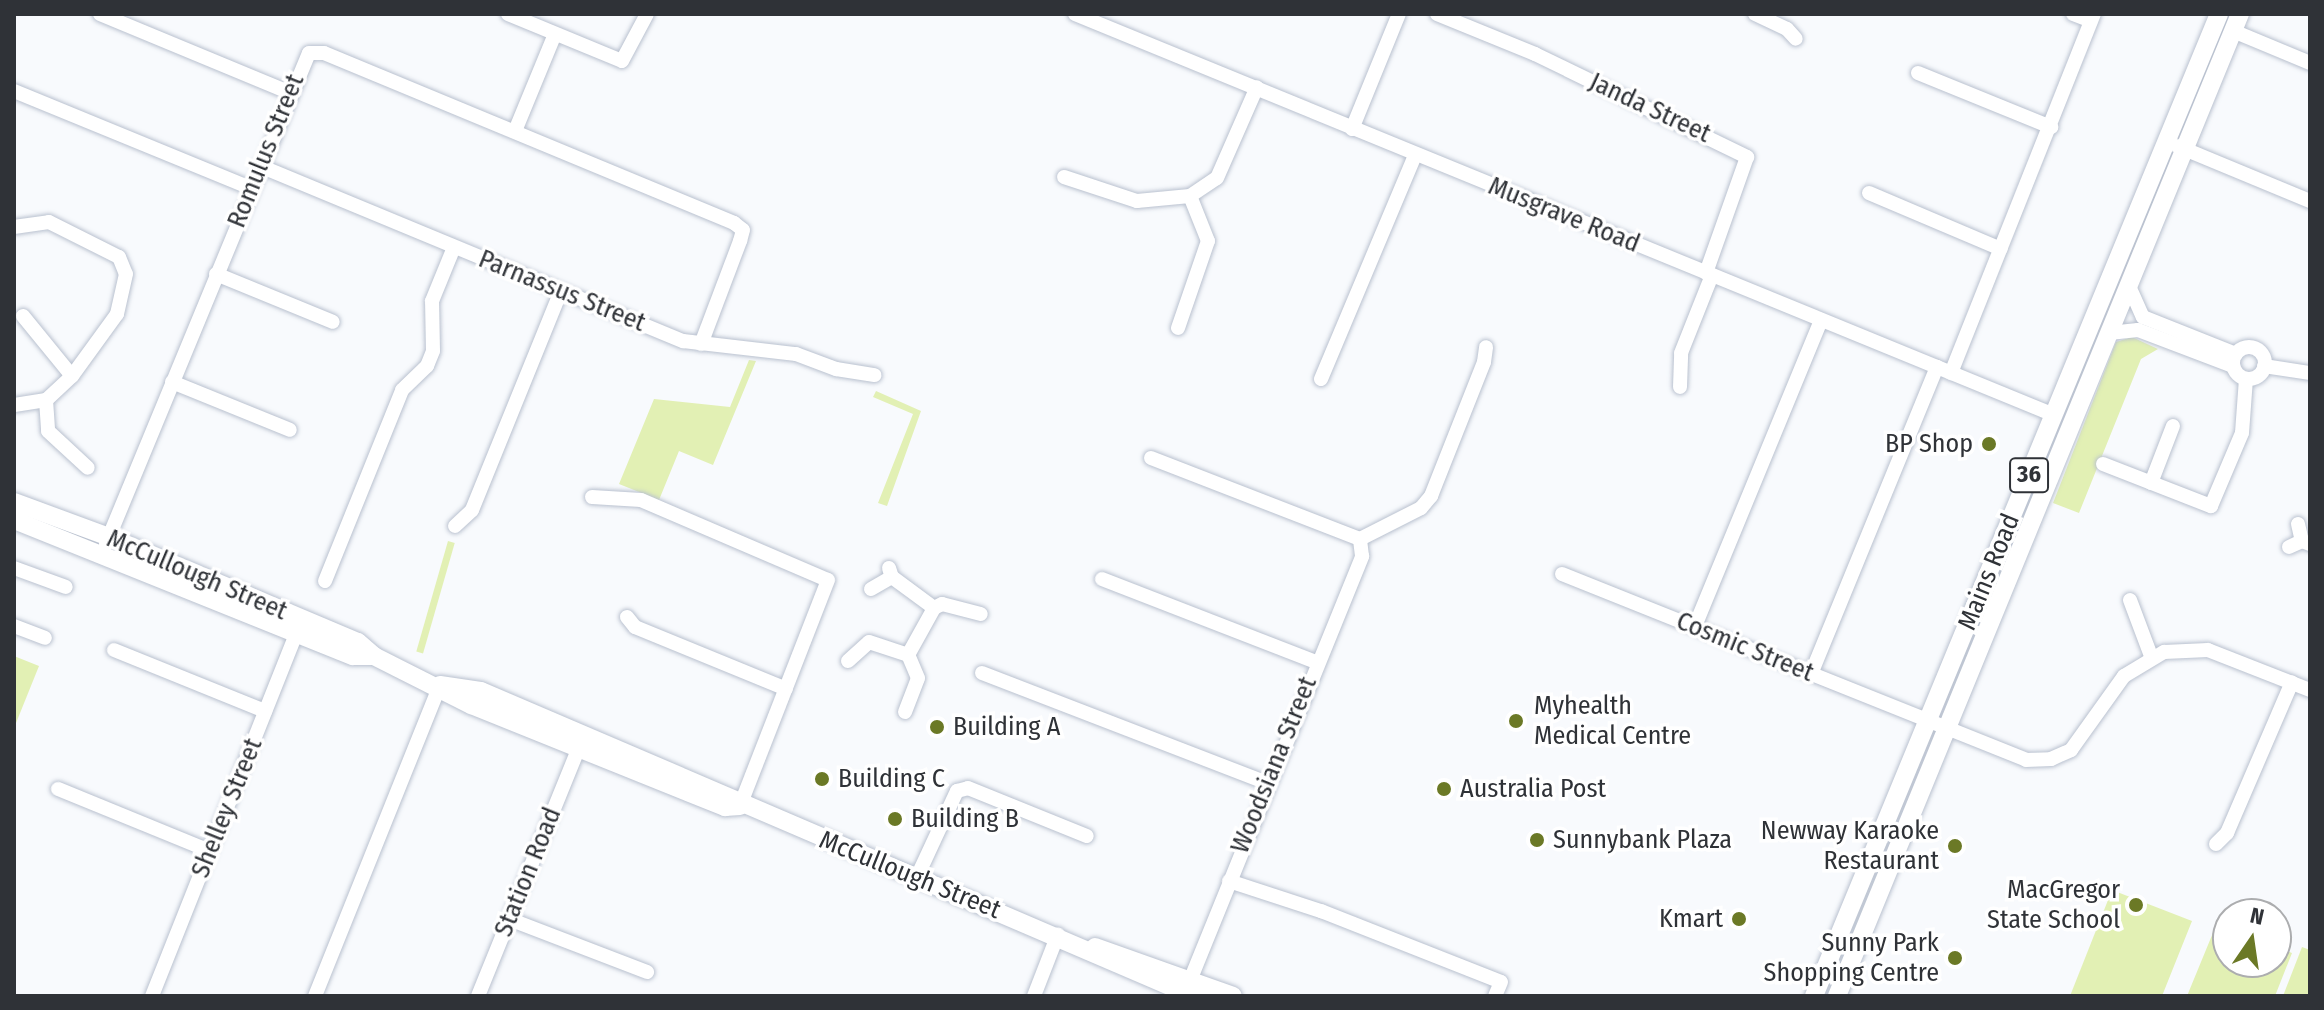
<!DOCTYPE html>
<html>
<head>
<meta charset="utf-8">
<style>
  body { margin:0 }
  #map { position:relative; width:2324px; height:1010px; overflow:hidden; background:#f8fafd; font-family:"Fira Sans Condensed",sans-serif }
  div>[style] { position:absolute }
  .green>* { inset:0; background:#e2f0b4; transform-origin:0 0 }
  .roads { filter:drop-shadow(0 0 2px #b9c1cf) drop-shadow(0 0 2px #b9c1cf) }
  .minor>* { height:14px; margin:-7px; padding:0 7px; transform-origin:7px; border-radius:7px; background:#fff }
  .minor>.ring { margin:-7px; padding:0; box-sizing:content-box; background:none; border:14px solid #fff; border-radius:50% }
  .major>* { height:18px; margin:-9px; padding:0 9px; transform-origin:9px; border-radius:9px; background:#fff }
  .dots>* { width:22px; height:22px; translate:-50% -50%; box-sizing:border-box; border:4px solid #fff; border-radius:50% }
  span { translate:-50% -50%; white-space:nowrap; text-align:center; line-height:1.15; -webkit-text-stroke:7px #fff; paint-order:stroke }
  .shield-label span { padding:2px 6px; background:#fff; border:2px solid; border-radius:6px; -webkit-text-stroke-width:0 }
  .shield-label { font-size:24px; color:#2f3237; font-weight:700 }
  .street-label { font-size:26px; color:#2f3237 }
  .poi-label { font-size:26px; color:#2f3237 }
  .right { translate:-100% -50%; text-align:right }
  .left { translate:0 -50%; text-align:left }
  .frame { position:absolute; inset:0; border:16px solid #2f3237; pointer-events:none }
  .north { position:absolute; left:2212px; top:898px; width:80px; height:80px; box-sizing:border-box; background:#fff; border:2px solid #acadaf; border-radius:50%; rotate:13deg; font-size:22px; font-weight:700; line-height:32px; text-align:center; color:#2f3237 }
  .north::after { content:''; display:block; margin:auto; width:28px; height:36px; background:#6b7926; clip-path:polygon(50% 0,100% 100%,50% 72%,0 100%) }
</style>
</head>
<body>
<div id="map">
  <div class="green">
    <i style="clip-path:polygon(2132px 337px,2158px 349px,2141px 359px,2079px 513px,2053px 503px,2116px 342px)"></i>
    <i style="clip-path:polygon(749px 360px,756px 361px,713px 465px,679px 451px,659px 500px,619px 484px,654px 399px,730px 407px)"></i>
    <i style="clip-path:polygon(876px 391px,921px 411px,887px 506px,878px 503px,913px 414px,873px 397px)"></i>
    <i style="left:448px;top:541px;width:7px;height:115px;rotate:16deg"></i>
    <i style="clip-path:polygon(14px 656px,39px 666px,14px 728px)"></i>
    <i style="clip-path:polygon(2112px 890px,2192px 921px,2162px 996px,2070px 996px)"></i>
    <i style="clip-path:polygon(2217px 923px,2228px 927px,2228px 962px,2276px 962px,2276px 947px,2292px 953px,2275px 996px,2187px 996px)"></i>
    <i style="clip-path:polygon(2302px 947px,2310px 950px,2310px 996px,2283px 996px)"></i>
  </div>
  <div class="roads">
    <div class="minor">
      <i style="left:100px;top:14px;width:207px;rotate:22.5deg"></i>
      <i style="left:508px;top:14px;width:123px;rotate:22.4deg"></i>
      <i style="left:622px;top:61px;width:53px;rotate:-62deg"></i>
      <i style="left:1075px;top:14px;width:1058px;rotate:22.27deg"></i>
      <i style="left:1437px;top:14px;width:106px;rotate:22.2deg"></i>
      <i style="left:1535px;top:54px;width:236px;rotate:25.9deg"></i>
      <i style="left:1747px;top:157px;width:123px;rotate:109.5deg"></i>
      <i style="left:1755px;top:14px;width:35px;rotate:25deg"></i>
      <i style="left:1787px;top:29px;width:13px;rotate:48deg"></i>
      <i style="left:2073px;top:14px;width:19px;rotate:21deg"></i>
      <i style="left:2233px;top:31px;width:83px;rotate:22.6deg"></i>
      <i style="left:1918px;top:73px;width:144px;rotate:22.1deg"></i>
      <i style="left:14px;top:91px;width:256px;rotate:22.3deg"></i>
      <i style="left:1352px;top:129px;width:124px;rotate:-67.8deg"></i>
      <i style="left:515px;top:131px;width:105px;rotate:-67.6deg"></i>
      <i style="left:2177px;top:146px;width:144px;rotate:22.5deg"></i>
      <i style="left:260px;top:166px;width:458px;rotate:22.5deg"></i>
      <i style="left:683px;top:341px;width:114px;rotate:6.6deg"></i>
      <i style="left:796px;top:354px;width:43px;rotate:20.6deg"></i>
      <i style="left:836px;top:369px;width:39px;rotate:9deg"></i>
      <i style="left:1064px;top:177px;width:77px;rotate:18.2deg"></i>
      <i style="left:1137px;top:201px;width:53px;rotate:-5.4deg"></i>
      <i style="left:1190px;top:196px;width:32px;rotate:-34deg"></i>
      <i style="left:1217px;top:178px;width:99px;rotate:-66.3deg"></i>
      <i style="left:1869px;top:193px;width:143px;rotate:23deg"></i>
      <i style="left:14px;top:227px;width:35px;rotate:-8deg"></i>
      <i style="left:49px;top:222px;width:78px;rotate:26.6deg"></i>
      <i style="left:119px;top:257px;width:18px;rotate:68deg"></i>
      <i style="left:126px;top:274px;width:41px;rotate:102.7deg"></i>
      <i style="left:117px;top:314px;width:77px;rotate:126deg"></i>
      <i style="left:72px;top:376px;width:35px;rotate:137deg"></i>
      <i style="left:46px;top:400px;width:32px;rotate:171deg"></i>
      <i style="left:216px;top:274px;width:126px;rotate:22.3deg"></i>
      <i style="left:2129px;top:286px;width:34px;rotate:66deg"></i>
      <i style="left:2143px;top:317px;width:100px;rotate:21.7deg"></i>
      <i style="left:23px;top:316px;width:77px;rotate:50.8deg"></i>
      <i style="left:1178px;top:328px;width:92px;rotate:-71deg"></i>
      <i style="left:1208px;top:241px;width:48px;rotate:-111.8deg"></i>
      <i style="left:2109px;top:333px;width:29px;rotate:-6deg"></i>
      <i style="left:2138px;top:330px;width:102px;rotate:20.8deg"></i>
      <i class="ring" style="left:2233px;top:347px;width:18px;height:18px"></i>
      <i style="left:2264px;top:366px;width:47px;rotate:8.7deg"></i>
      <i style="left:1951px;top:373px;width:386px;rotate:-68.3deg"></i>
      <i style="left:1321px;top:379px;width:243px;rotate:-67.2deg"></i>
      <i style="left:172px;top:382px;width:127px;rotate:22.1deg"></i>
      <i style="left:1680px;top:387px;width:34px;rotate:-88deg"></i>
      <i style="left:1681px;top:353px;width:84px;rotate:-68.3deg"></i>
      <i style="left:46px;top:400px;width:31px;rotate:86deg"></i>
      <i style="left:48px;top:431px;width:54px;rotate:42.8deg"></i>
      <i style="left:1151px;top:458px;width:224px;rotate:21.2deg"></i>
      <i style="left:2103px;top:464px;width:116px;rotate:21.3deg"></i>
      <i style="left:2211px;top:506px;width:79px;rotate:-67deg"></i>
      <i style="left:2242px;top:433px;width:54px;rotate:-85.8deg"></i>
      <i style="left:2151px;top:483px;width:61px;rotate:-68.9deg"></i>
      <i style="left:592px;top:497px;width:49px;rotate:3.5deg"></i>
      <i style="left:641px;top:500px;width:203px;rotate:23.2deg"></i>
      <i style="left:828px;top:580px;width:243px;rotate:111.3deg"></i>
      <i style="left:2298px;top:524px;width:17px;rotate:77deg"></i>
      <i style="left:455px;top:526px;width:23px;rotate:-43deg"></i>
      <i style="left:472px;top:510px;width:236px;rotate:-67.9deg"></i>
      <i style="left:1360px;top:539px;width:68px;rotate:-26.9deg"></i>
      <i style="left:1421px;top:508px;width:16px;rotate:-50deg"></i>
      <i style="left:1431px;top:496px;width:144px;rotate:-68.4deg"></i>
      <i style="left:1484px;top:362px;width:15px;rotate:-82deg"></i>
      <i style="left:106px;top:544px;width:531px;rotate:-67.54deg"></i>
      <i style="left:309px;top:53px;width:15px"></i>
      <i style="left:324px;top:53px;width:444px;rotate:22.5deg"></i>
      <i style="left:734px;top:223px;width:11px;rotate:38deg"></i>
      <i style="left:743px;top:230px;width:11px;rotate:105deg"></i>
      <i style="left:740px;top:241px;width:110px;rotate:110.7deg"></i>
      <i style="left:2289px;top:547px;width:14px;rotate:-25deg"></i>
      <i style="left:2302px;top:541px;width:9px;rotate:21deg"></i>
      <i style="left:14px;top:568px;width:55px;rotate:20.1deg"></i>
      <i style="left:889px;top:568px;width:9px;rotate:72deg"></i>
      <i style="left:892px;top:577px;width:52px;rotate:36.4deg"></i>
      <i style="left:1562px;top:574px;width:500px;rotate:21.8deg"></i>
      <i style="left:2026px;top:760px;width:25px;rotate:-2deg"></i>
      <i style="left:2051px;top:759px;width:22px;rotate:-24deg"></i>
      <i style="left:2071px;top:750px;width:91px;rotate:-54.4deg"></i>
      <i style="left:2124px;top:676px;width:47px;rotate:-31deg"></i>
      <i style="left:2164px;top:652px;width:44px;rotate:-2.6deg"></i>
      <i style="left:2208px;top:650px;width:110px;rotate:21.4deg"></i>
      <i style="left:1102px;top:579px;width:230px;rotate:21.2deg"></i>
      <i style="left:325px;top:581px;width:206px;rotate:-68deg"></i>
      <i style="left:402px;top:390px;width:35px;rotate:-44deg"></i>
      <i style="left:427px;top:366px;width:16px;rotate:-68deg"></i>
      <i style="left:433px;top:351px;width:50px;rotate:-91.1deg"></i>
      <i style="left:432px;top:301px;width:58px;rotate:-67.8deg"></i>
      <i style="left:871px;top:589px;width:24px;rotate:-30deg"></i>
      <i style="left:2130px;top:600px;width:60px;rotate:69.4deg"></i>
      <i style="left:627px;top:617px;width:13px;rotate:51deg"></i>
      <i style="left:635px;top:627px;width:163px;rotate:22.3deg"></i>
      <i style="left:14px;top:626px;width:33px;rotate:21deg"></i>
      <i style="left:1695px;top:626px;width:331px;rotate:-67.6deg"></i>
      <i style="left:114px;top:650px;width:163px;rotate:22deg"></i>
      <i style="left:848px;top:661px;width:28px;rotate:-42deg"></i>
      <i style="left:869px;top:642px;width:41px;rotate:18.4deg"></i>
      <i style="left:982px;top:673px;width:305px;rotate:21.1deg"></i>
      <i style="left:1811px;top:674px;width:332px;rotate:-67.7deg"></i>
      <i style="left:905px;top:712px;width:36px;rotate:-69deg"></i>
      <i style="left:918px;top:678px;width:25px;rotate:-113deg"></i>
      <i style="left:908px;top:655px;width:54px;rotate:-61deg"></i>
      <i style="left:934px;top:608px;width:9px;rotate:-27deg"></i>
      <i style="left:942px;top:604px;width:40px;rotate:14.4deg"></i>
      <i style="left:58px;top:789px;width:164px;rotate:22.2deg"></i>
      <i style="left:2216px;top:844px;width:16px;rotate:-45deg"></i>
      <i style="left:2227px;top:833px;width:164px;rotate:-66.7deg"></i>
      <i style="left:917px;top:877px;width:95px;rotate:-65.1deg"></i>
      <i style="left:957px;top:791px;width:11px;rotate:-15deg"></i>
      <i style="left:968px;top:788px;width:128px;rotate:22deg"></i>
      <i style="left:1229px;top:881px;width:97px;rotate:18.1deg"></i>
      <i style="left:1321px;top:911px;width:193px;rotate:21.5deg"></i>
      <i style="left:1501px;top:982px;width:15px;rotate:113deg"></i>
      <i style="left:509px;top:919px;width:148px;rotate:21deg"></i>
      <i style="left:1187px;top:988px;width:466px;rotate:-67.9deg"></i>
      <i style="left:1362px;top:556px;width:17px;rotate:-97deg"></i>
      <i style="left:152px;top:996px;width:399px;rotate:-68.3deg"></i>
      <i style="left:315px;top:996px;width:335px;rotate:-68.1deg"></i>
      <i style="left:478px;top:996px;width:274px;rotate:-67.9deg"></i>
      <i style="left:1034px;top:996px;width:66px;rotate:-68.8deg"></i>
    </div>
    <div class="major">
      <i style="left:14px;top:502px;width:101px;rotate:20.2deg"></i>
      <i style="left:109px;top:537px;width:270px;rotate:22.9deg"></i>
      <i style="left:358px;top:642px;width:21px;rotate:41deg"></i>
      <i style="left:374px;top:656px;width:109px;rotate:26.8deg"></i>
      <i style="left:471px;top:705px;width:274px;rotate:21.9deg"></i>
      <i style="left:725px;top:807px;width:15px;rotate:-4deg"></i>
      <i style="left:14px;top:520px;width:365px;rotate:21.9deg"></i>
      <i style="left:353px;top:656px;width:21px"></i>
      <i style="left:440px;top:685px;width:41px;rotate:8.3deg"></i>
      <i style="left:481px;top:691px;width:775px;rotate:23.19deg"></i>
      <i style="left:1095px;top:947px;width:146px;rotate:19.5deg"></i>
      <i style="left:1814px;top:996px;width:1062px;rotate:-67.59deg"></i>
      <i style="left:1837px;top:996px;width:1061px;rotate:-67.69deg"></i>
    </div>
  </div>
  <div class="dots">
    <i style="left:1989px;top:444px;background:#6b7926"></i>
    <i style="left:1516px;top:721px;background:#6b7926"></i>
    <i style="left:937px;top:727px;background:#6b7926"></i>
    <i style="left:822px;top:779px;background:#6b7926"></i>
    <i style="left:1444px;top:789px;background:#6b7926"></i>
    <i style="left:895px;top:819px;background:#6b7926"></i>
    <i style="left:1537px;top:840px;background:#6b7926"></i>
    <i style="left:1955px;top:846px;background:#6b7926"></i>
    <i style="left:2136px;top:905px;background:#6b7926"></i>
    <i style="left:1739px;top:919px;background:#6b7926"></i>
    <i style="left:1955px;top:958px;background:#6b7926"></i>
  </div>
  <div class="shield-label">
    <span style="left:2029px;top:475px">36</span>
  </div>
  <div class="street-label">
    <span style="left:1650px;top:108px;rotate:25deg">Janda Street</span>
    <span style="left:266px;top:151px;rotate:-68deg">Romulus Street</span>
    <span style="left:1564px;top:215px;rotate:22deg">Musgrave Road</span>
    <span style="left:562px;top:291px;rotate:22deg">Parnassus Street</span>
    <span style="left:1989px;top:572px;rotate:-68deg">Mains Road</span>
    <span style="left:197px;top:575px;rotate:23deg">McCullough Street</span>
    <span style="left:1745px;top:647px;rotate:22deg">Cosmic Street</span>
    <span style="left:1274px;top:765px;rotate:-68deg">Woodsiana Street</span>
    <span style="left:227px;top:808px;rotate:-68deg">Shelley Street</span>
    <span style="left:528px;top:872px;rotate:-68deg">Station Road</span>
    <span style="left:910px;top:875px;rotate:22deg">McCullough Street</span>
  </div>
  <div class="poi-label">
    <span class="right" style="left:1973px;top:444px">BP Shop</span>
    <span class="left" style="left:1534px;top:721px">Myhealth<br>Medical Centre</span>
    <span class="left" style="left:953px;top:727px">Building A</span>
    <span class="left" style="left:838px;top:779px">Building C</span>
    <span class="left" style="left:1460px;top:789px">Australia Post</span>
    <span class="left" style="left:911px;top:819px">Building B</span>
    <span class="right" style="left:1939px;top:846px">Newway Karaoke<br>Restaurant</span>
    <span class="left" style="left:1553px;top:840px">Sunnybank Plaza</span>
    <span class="right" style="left:2120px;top:905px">MacGregor<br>State School</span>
    <span class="right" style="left:1723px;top:919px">Kmart</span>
    <span class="right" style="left:1939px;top:958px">Sunny Park<br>Shopping Centre</span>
  </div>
  <div class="frame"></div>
  <div class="north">N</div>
</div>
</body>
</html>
